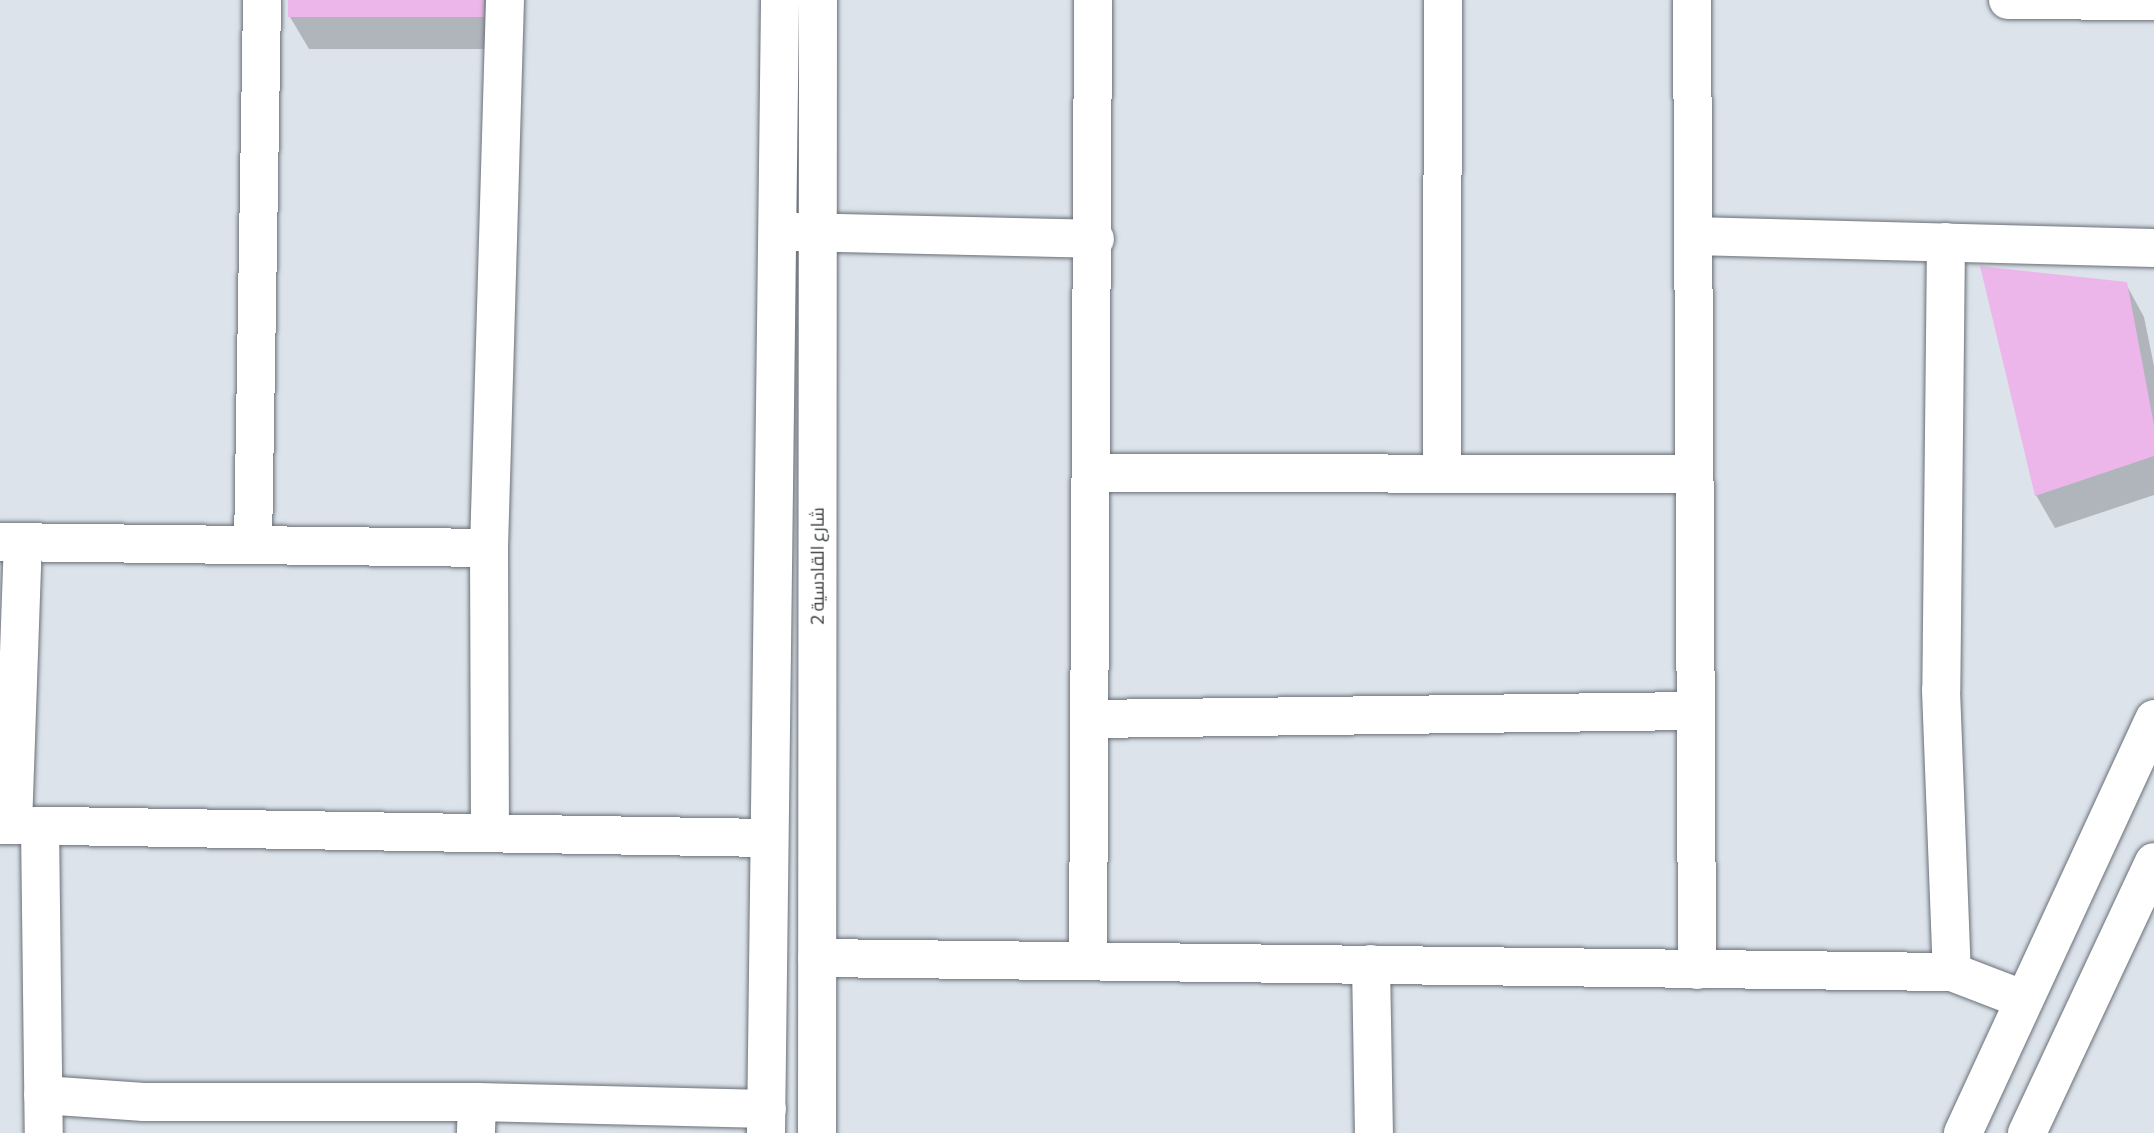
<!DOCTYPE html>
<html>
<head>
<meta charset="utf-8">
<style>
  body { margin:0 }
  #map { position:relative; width:2154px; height:1133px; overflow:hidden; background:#dce3eb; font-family:Commissioner,Cairo,sans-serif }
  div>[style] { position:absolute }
  .shadow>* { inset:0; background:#0003 }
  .building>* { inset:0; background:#edb6ea; transform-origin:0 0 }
  .roads { filter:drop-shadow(0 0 2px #6a7077) drop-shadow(0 0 2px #6a7077) }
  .minor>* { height:38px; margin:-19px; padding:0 19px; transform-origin:19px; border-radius:19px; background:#fff }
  span { translate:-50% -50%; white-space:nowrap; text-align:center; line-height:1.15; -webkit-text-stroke:7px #fff; paint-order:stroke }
  .street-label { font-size:18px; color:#36393c }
</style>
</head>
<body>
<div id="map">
  <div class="shadow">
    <i style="clip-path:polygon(290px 0,502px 0,502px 49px,309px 49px,290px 17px)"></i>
    <i style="clip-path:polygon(2126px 284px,2144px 317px,2154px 366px,2154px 495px,2055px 528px,2036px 495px)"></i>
  </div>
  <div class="building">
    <i style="left:288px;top:0;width:196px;height:17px"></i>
    <i style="clip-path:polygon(1980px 266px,2127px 282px,2154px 425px,2154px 456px,2035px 496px)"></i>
  </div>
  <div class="roads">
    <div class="minor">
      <i style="left:1692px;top:0;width:970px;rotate:89.7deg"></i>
      <i style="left:2008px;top:0;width:146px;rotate:0.4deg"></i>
      <i style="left:792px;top:232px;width:303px;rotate:1.3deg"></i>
      <i style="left:1693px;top:236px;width:461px;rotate:1.5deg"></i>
      <i style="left:1946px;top:242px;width:448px;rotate:90.6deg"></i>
      <i style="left:1941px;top:690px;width:282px;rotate:87.8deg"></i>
      <i style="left:1952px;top:972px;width:75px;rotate:21.1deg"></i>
      <i style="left:1093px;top:473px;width:601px;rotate:0.1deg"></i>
      <i style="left:1442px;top:474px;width:474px;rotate:-89.9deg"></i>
      <i style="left:0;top:542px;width:489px;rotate:0.7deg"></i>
      <i style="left:489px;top:548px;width:285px;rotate:89.8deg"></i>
      <i style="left:253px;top:545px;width:545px;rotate:-89.05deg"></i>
      <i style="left:489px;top:548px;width:548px;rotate:-88.33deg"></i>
      <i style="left:1090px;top:719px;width:605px;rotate:-0.76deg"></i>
      <i style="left:0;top:825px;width:768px;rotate:0.97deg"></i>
      <i style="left:13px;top:825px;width:283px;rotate:-88deg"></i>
      <i style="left:40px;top:826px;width:307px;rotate:89.3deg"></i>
      <i style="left:817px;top:958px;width:1135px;rotate:0.71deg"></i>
      <i style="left:1088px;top:961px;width:961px;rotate:-89.7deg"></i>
      <i style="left:1371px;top:964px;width:169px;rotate:89deg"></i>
      <i style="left:43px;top:1095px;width:101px;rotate:4deg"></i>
      <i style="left:144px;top:1102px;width:333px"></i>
      <i style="left:477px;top:1102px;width:31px;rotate:92deg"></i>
      <i style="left:477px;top:1102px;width:290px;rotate:1.4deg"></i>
      <i style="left:766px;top:1133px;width:1133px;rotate:-89.29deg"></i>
      <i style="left:817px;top:1133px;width:1133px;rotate:-89.95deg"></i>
      <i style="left:1963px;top:1133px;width:456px;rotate:-65.2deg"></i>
      <i style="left:2027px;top:1133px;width:299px;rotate:-64.9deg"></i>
    </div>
  </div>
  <div class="street-label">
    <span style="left:817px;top:566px;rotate:-90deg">شارع القادسية 2</span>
  </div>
</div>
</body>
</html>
